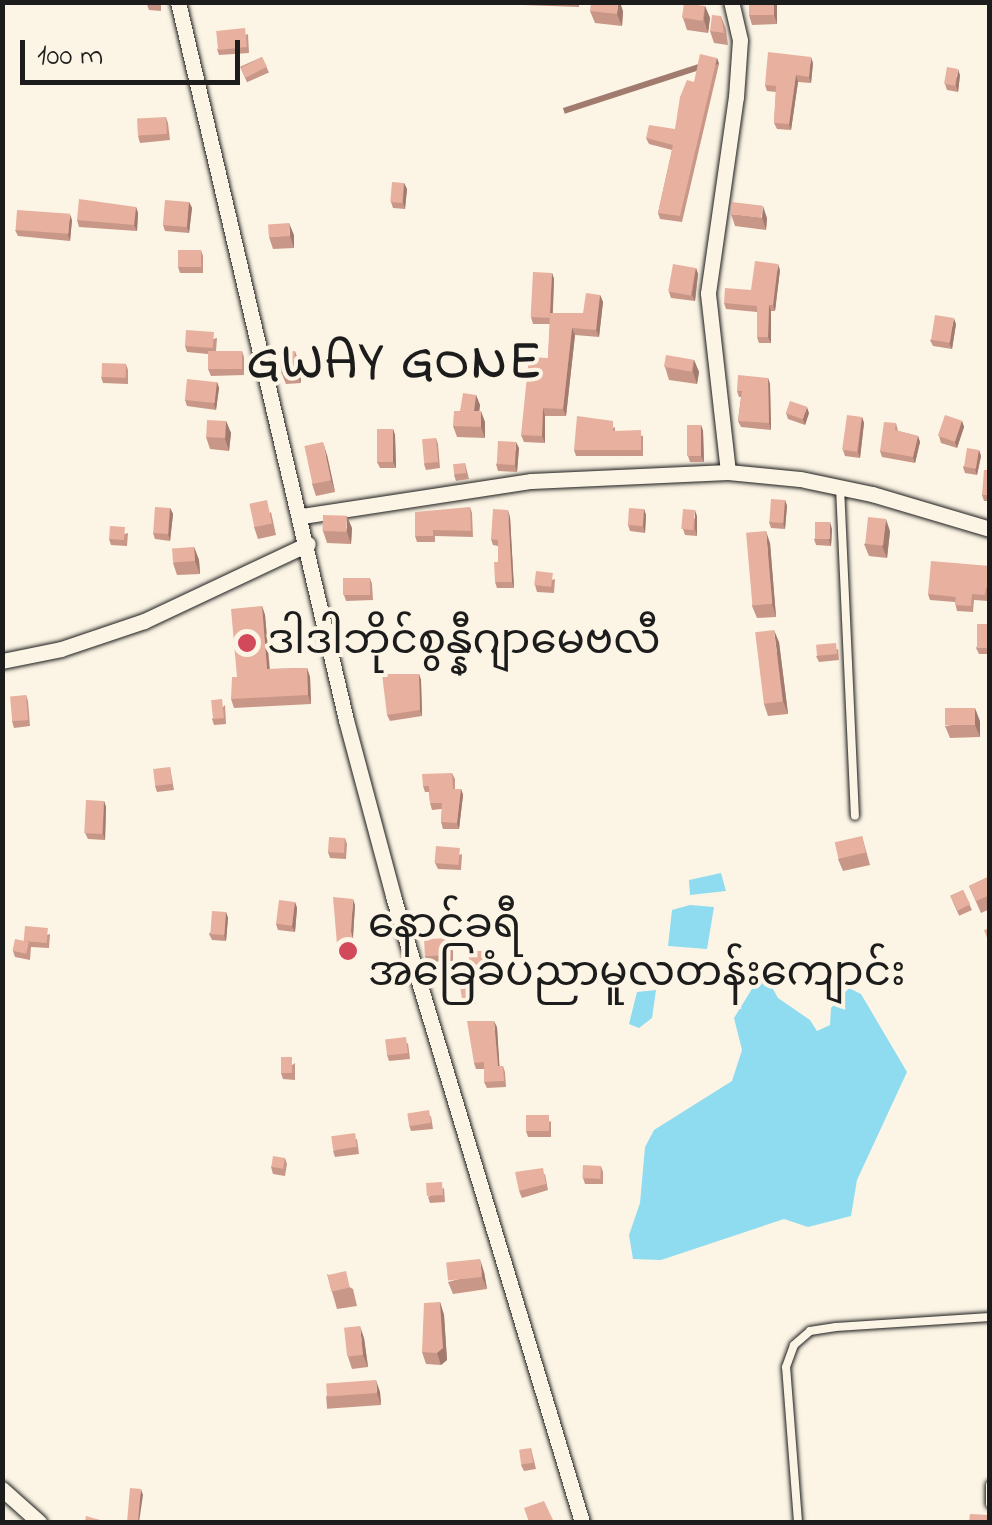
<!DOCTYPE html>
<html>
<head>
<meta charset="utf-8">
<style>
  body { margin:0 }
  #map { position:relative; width:992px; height:1525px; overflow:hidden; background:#fcf5e5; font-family:"Indie Flower","Noto Sans Myanmar",sans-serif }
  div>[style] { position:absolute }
  .water>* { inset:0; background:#8fdbf0 }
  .roads { filter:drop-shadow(0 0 2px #1c1c1c) drop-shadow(0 0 2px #1c1c1c) }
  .service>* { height:8px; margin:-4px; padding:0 4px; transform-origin:4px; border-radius:4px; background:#fcf5e5 }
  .minor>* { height:15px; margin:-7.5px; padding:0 7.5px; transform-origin:7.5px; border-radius:7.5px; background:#fcf5e5 }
  .wall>* { inset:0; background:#c89788; transform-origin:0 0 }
  .shaded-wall>* { inset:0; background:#a27b6f; transform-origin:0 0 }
  .building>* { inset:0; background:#e8b09e; transform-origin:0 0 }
  .dots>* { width:28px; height:28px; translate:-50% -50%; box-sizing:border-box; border:5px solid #fcf5e5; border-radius:50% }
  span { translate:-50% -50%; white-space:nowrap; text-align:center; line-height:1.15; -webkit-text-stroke:8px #fcf5e5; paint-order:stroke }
  .poi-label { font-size:42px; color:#1c1c1c }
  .left { translate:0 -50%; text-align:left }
  .district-label { font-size:52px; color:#1c1c1c; font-weight:700; letter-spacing:2.5px }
  .frame { position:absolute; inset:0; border:5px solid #1c1c1c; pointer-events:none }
  .scale { position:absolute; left:20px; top:40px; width:220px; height:45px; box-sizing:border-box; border:5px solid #1c1c1c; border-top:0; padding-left:12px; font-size:30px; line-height:35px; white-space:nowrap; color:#1c1c1c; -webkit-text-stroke:8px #fcf5e5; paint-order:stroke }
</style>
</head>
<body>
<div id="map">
  <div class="water">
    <i style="clip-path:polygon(721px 873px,726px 891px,690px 895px,689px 880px)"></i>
    <i style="clip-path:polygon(690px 905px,714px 907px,707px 949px,668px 946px,672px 910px)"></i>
    <i style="clip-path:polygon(763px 971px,778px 998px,810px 1020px,817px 1031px,830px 1025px,831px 1008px,849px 988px,861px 994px,907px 1072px,857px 1180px,851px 1216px,808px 1227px,784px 1219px,661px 1260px,633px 1259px,629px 1235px,640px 1203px,645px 1147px,654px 1130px,732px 1081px,742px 1050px,734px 1018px)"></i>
    <i style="clip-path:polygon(656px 990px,652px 1018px,639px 1028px,629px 1024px,637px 992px)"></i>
  </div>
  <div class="roads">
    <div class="service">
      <i style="left:840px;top:487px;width:329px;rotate:87.4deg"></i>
      <i style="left:990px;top:1485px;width:19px;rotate:90deg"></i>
      <i style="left:798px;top:1522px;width:155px;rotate:-94.4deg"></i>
      <i style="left:786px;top:1367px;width:23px;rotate:-70deg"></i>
      <i style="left:794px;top:1345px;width:21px;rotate:-41deg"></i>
      <i style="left:810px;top:1331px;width:26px;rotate:-9deg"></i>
      <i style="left:836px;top:1327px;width:154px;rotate:-3.7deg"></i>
    </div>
    <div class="minor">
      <i style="left:178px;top:2px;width:737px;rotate:76.83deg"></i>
      <i style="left:346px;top:720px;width:182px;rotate:75deg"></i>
      <i style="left:393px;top:896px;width:654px;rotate:73.2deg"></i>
      <i style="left:728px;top:472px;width:180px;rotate:-96.4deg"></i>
      <i style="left:708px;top:293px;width:198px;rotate:-81.9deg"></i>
      <i style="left:736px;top:97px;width:57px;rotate:-86deg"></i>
      <i style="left:740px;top:40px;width:39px;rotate:-103deg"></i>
      <i style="left:302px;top:516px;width:232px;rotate:-8.7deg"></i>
      <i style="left:531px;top:481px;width:197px;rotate:-2.6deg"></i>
      <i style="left:728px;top:472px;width:72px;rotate:5.6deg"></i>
      <i style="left:800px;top:479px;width:74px;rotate:11.8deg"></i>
      <i style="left:872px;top:494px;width:123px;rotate:16.5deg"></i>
      <i style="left:2px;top:661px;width:60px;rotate:-11.5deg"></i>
      <i style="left:61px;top:649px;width:88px;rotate:-18.6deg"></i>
      <i style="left:144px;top:621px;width:181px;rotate:-25.2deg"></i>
      <i style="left:2px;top:1489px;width:50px;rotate:41.7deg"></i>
    </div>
  </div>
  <div class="wall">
    <i style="clip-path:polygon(146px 2px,161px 2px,161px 11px,149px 10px)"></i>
    <i style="clip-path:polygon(494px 2px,579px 2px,579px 7px,495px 4px)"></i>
    <i style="clip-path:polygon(777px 2px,777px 24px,752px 25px,749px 15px)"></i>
    <i style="clip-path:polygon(705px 6px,710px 18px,708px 33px,687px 30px,683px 18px)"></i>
    <i style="clip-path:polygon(590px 11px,623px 11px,622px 26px,595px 23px)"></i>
    <i style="clip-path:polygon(721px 16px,726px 29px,728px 45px,714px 43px,710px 31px)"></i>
    <i style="clip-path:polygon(248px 34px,249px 53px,219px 55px,217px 49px)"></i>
    <i style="left:262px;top:57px;width:17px;height:24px;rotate:66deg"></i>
    <i style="clip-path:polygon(717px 58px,719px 64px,682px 222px,660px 219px,658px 213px,672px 150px,649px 144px,646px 138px,675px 129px,694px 82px)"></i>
    <i style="clip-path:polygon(813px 63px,811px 83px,798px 82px,791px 130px,777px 129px,774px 123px,776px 92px,767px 91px,765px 85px)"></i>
    <i style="clip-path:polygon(960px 75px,958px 92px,947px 90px,945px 84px)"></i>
    <i style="clip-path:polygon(166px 117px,168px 123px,170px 140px,140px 143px,138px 136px)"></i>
    <i style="clip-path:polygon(404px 183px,407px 189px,405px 209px,393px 208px,391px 202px)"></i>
    <i style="clip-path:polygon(189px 202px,192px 208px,189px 233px,165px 231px,163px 225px)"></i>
    <i style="clip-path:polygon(136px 207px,138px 213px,137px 231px,79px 227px,77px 220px)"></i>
    <i style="clip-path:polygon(731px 214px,767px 218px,766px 230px,735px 226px)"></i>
    <i style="clip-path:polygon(72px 220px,70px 241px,18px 236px,15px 230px)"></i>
    <i style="clip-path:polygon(294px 235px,294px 248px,273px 249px,269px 237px)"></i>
    <i style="clip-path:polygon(201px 250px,203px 256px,203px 273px,180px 273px,178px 267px)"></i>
    <i style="clip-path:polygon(696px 268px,698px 274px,695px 301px,671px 298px,669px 292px)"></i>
    <i style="clip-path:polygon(780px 270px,775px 311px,771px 311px,771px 343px,759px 343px,757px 337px,757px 312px,726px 309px,724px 303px,751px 290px)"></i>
    <i style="clip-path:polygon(552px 273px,554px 279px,553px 313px,583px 313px,600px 295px,603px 302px,599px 337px,575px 335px,566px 416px,545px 416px,545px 443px,524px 442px,521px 435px,548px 358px,550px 324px,533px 324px,531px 317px)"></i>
    <i style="clip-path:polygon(956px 324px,952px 349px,933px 346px,930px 340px)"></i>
    <i style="clip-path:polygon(217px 338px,216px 351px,242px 351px,244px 357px,244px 375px,211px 376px,208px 369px,208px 354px,187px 352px,185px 346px)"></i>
    <i style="clip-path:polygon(694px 360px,699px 372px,697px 384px,669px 380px,665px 367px)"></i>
    <i style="clip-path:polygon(299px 363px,301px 383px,286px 384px,281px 372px)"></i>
    <i style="clip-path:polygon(126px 364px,128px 370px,128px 384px,103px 383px,101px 377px)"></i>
    <i style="clip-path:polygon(768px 378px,770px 384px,771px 430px,741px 427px,738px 421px,741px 397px,739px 397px,737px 391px)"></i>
    <i style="clip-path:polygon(217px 382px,219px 388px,216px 410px,187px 406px,185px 400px)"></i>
    <i style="clip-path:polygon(476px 395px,480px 405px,479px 411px,485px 422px,485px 438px,457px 437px,453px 426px,460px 411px)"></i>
    <i style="clip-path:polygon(786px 413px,809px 413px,805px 425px,788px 419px)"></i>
    <i style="clip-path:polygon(862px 417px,864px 423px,860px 458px,845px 456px,843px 450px)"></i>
    <i style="clip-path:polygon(226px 421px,231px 433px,229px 451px,210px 449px,206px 437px)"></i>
    <i style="clip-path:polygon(962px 421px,964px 427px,957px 448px,941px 443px,939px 436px)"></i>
    <i style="clip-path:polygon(896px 423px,898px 431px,918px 436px,920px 442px,915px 463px,882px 457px,880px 451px)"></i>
    <i style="clip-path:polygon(701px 425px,703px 431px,704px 462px,690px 462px,688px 456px)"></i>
    <i style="clip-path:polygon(615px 427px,615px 431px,643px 436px,643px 456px,576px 456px,574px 450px)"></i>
    <i style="clip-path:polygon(393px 429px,395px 435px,396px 468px,380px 468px,377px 462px)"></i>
    <i style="clip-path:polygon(436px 438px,438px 444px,440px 468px,426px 470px,424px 464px)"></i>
    <i style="clip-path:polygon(519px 448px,517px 472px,498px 471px,496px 464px)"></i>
    <i style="clip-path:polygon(979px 450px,981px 456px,977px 475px,965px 473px,963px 467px)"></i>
    <i style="clip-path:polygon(327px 455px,335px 492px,316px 496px,312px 484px)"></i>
    <i style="clip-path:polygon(465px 463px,469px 479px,456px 481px,454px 475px)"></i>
    <i style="clip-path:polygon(990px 470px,990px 501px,984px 501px,982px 495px)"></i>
    <i style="clip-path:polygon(785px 500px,787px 506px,785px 529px,771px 528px,769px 522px)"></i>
    <i style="clip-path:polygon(470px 507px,472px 513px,473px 537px,435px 536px,435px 542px,417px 542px,415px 536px)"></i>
    <i style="clip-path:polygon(170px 508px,173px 514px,170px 541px,155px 539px,153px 533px)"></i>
    <i style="clip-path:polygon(644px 509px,646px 515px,645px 533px,630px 531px,628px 525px)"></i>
    <i style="clip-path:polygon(271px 512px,276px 535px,258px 539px,254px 527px)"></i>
    <i style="clip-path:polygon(697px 516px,697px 536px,685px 535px,683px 529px)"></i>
    <i style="clip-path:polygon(510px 517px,514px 588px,497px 588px,495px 582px,498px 562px,498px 546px,493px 545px,491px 539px)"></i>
    <i style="clip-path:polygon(352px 528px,351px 544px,327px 543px,323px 531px)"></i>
    <i style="clip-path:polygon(832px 529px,831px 546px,816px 545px,814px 539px)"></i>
    <i style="clip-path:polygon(890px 531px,887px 558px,869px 556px,864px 544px)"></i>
    <i style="clip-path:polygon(128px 533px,127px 546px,111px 545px,109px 539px)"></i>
    <i style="clip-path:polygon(770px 543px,776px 617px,757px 618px,752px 606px)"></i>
    <i style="clip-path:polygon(194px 547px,199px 560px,200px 574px,177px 575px,173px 563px)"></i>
    <i style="clip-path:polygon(990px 566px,990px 594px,988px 594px,988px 601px,974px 600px,973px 612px,957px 611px,955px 602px,930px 600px,928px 594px)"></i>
    <i style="clip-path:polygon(370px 578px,372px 584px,373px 600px,346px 601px,344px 595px)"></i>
    <i style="clip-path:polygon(555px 579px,554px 593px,537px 592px,535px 585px)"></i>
    <i style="clip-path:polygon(262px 606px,265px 615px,270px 669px,307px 668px,310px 677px,311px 704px,234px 708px,231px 699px,237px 677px)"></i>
    <i style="clip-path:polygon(990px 624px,990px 654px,979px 654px,976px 648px)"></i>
    <i style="clip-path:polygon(779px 642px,788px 714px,768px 716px,764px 704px)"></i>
    <i style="clip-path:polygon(838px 649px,839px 660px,819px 662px,816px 656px)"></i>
    <i style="clip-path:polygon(419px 674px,421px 680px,422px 716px,390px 721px,387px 715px)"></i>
    <i style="clip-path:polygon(26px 695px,28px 701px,30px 726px,14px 728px,12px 721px)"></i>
    <i style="clip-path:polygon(225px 705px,226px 724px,214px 725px,212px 719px)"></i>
    <i style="clip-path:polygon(980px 721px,980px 737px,950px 738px,945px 726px)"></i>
    <i style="clip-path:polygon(170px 767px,174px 790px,157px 792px,155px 786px)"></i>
    <i style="clip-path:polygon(452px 773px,455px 779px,455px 789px,461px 789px,463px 795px,459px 829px,443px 829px,441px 822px,442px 809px,432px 810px,430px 803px,429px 792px,425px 792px,423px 786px)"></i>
    <i style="clip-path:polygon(104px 801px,106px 807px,105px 840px,88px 839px,85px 833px)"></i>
    <i style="clip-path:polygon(862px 836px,870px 865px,843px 871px,838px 859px)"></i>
    <i style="clip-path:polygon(345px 838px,347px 844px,346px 859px,330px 858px,328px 852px)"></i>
    <i style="clip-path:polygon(462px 854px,461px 870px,438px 869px,435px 863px)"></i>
    <i style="clip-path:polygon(990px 876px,990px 909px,981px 913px,969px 886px)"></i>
    <i style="left:963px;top:890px;width:22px;height:14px;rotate:66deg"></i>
    <i style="clip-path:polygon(295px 902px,297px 908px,295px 932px,278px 930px,276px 924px)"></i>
    <i style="clip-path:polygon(355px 905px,353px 937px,358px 960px,340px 962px,338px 956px)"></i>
    <i style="clip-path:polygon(226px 912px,228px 918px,226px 941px,212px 940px,209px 934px)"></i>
    <i style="clip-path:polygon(50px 934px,49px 948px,31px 947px,30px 960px,15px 957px,13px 951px,24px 941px)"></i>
    <i style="clip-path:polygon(453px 944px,453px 961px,427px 962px,425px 956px)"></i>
    <i style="clip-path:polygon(485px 957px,484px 972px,470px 971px,468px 965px)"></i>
    <i style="clip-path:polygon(475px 991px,476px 1004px,464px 1005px,462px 999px)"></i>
    <i style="clip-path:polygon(497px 1027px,499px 1066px,503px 1066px,505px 1072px,506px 1087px,487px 1088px,484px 1082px,484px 1069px,476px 1069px,474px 1063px)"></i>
    <i style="clip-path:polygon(408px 1043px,410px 1059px,389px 1061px,387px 1055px)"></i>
    <i style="clip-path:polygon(295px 1063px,295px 1080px,283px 1079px,281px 1073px)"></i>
    <i style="clip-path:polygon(431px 1116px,433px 1129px,411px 1131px,409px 1125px)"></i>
    <i style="clip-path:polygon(551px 1121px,551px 1137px,528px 1137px,526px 1131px)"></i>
    <i style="clip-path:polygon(357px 1139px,359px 1154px,335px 1157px,333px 1151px)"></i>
    <i style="clip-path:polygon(285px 1158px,287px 1164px,285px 1176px,273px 1174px,271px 1167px)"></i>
    <i style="clip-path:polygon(601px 1166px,603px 1172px,603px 1184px,585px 1184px,583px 1178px)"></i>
    <i style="clip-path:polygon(545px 1174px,548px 1190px,522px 1198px,519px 1191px)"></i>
    <i style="clip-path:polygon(444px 1188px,445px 1202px,430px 1203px,428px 1197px)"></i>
    <i style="clip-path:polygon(484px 1272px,487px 1289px,453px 1294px,448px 1282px)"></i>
    <i style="clip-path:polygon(327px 1274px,353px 1289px,357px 1306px,337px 1309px)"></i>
    <i style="clip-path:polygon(440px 1302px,444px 1315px,447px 1360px,441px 1365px,426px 1364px,422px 1352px)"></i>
    <i style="clip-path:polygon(364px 1338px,368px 1367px,352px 1369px,348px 1357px)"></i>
    <i style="left:380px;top:1392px;width:13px;height:54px;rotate:86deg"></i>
    <i style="clip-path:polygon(531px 1448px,536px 1469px,524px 1471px,521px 1465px)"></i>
  </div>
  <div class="shaded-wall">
    <i style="clip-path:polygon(618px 2px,620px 2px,623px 11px,622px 26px,617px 14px)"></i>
    <i style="clip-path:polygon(774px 2px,777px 2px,777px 24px,774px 15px)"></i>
    <i style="clip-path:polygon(705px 6px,710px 18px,708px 33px,704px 20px)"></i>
    <i style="clip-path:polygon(811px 57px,813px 63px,811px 83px,809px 77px)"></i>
    <i style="left:717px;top:58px;width:6px;height:162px;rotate:72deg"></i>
    <i style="clip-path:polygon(958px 69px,960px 75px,958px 92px,956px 86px)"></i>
    <i style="clip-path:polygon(796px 75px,798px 82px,791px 130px,789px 124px)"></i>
    <i style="clip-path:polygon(404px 183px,407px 189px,405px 209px,403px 202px)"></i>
    <i style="clip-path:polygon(189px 202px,192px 208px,189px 233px,187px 227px)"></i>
    <i style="clip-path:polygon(763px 206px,767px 218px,766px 230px,762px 217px)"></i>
    <i style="clip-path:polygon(136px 207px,138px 213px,137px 231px,134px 225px)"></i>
    <i style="clip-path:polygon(70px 214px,72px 220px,70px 241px,68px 235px)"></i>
    <i style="clip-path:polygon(289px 223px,294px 235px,294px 248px,290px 236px)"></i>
    <i style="clip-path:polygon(778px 264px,780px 270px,775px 311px,773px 305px)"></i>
    <i style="clip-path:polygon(696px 268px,698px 274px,695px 301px,692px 295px)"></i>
    <i style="clip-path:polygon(552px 273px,554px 279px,552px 324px,550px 318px)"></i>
    <i style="clip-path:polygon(600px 295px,603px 302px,599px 337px,596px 330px)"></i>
    <i style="clip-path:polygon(769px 305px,771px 311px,771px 343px,768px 337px)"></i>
    <i style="clip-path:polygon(954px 318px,956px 324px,952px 349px,949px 343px)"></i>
    <i style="clip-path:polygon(572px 328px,575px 335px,566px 416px,563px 409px)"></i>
    <i style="clip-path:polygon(295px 351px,299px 363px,301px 383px,296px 371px)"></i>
    <i style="clip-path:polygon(694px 360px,699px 372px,697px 384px,693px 372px)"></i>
    <i style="clip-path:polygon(768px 378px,770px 384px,771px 430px,769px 423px)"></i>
    <i style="clip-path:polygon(217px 382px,219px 388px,216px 410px,214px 404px)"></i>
    <i style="clip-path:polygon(476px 395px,480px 405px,478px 422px,474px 411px)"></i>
    <i style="clip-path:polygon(807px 407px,809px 413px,805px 425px,803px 419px)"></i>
    <i style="clip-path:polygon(543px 408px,545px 416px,545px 443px,542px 436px)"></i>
    <i style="clip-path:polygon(481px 411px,485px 422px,485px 438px,481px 427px)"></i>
    <i style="clip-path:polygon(862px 417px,864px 423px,860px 458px,858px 452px)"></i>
    <i style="clip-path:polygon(226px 421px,231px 433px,229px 451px,225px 439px)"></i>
    <i style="clip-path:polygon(962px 421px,964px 427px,957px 448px,955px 442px)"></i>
    <i style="clip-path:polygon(701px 425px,703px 431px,704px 462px,701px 456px)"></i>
    <i style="clip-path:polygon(393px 429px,395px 435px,396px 468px,393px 462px)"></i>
    <i style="clip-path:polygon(918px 436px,920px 442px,915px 463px,913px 457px)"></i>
    <i style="clip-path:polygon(323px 442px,327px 455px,335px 492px,331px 480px)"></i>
    <i style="clip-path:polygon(516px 442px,519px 448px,517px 472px,515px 466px)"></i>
    <i style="clip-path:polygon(979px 450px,981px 456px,977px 475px,975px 469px)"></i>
    <i style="clip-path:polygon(785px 500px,787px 506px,785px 529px,783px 523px)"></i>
    <i style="clip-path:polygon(170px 508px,173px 514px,170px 541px,168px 534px)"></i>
    <i style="clip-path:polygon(644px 509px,646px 515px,645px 533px,643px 526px)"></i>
    <i style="clip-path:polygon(508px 510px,510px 517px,514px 588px,512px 582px)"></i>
    <i style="clip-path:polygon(695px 510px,697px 516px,697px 536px,695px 529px)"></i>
    <i style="clip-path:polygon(347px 516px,352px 528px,351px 544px,347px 532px)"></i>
    <i style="clip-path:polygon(886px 519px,890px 531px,887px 558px,882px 546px)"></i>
    <i style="clip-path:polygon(830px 522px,832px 529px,831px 546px,829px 540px)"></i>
    <i style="clip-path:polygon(766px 531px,770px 543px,776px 617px,772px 604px)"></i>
    <i style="clip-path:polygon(194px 547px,199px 560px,200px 574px,195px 561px)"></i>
    <i style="clip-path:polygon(262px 606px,265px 615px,270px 678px,267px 669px)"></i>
    <i style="clip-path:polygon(774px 630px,779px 642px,788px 714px,783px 701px)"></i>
    <i style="clip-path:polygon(307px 668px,310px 677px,311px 704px,308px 695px)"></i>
    <i style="clip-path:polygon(419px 674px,421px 680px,422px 716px,420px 710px)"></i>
    <i style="clip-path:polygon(975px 708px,980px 721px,980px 737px,975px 725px)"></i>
    <i style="clip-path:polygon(461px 789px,463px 795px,459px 829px,457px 823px)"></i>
    <i style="clip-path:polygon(104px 801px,106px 807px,105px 840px,103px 833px)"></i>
    <i style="clip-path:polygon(353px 899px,355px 905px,353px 937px,358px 960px,351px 931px)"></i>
    <i style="clip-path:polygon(295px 902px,297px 908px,295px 932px,292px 926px)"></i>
    <i style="clip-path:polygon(226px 912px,228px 918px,226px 941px,224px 935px)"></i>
    <i style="clip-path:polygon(494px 1021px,497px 1027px,500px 1073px,498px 1066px)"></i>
    <i style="clip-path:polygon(480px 1259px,484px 1272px,487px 1289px,482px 1277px)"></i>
    <i style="clip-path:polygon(440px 1302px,444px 1315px,447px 1360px,441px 1365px,437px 1353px)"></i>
    <i style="clip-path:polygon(360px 1326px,364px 1338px,368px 1367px,363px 1355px)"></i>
    <i style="clip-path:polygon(376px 1380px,380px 1392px,381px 1405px,377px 1393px)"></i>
    <i style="clip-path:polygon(141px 1489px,143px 1495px,139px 1522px,136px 1522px)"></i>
  </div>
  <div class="building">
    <i style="clip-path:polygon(591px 2px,618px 2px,617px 14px,590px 11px)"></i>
    <i style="clip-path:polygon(774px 2px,774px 15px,749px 15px,749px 4px)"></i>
    <i style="left:684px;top:3px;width:21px;height:15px;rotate:8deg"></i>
    <i style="clip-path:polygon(712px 15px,721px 16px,724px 33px,710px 31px)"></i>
    <i style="left:245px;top:28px;width:19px;height:29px;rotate:84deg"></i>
    <i style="clip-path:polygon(768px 52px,811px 57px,809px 77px,796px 75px,789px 124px,774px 123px,776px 86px,765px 85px)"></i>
    <i style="clip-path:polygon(700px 54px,717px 58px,680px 216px,658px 213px,673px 145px,646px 138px,649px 125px,675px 129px,680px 97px,687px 80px,694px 82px)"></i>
    <i style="left:262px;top:57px;width:11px;height:24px;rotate:63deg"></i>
    <i style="left:947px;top:67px;width:11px;height:17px;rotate:10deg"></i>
    <i style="left:166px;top:117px;width:17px;height:29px;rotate:87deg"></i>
    <i style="left:392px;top:182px;width:12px;height:20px;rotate:5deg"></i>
    <i style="clip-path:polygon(79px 199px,136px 207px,134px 225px,77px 220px)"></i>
    <i style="left:165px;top:200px;width:24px;height:25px;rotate:5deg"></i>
    <i style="left:732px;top:202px;width:31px;height:12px;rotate:7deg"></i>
    <i style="left:17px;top:210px;width:53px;height:20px;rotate:4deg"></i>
    <i style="left:289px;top:223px;width:13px;height:21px;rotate:86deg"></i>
    <i style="left:178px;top:250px;width:23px;height:17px"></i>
    <i style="clip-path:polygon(755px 261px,778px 264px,773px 305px,769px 305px,768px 337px,757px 337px,757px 306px,724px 303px,725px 288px,751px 290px)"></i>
    <i style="left:673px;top:264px;width:23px;height:28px;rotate:10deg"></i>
    <i style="left:533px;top:272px;width:19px;height:45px;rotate:3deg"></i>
    <i style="clip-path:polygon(586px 293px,600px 295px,596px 330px,572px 328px,563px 409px,543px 408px,542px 436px,521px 435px,529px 357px,548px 358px,550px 313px,583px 313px)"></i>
    <i style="left:935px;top:315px;width:19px;height:25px;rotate:9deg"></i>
    <i style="left:186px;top:330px;width:28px;height:16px;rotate:4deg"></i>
    <i style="left:208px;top:351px;width:34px;height:18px"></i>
    <i style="left:295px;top:351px;width:20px;height:15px;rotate:87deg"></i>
    <i style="left:666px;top:355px;width:28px;height:12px;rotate:10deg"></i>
    <i style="left:102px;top:363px;width:24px;height:14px;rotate:2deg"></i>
    <i style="clip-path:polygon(738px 375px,768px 378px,769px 423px,738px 421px,742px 391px,737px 391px)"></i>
    <i style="left:187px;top:379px;width:30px;height:21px;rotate:6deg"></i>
    <i style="clip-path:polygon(463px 393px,476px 395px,474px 411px,481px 411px,481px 427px,453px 426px,454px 411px,460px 411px)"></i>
    <i style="left:790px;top:401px;width:18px;height:13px;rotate:19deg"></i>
    <i style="left:847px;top:415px;width:15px;height:35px;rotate:8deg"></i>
    <i style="left:945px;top:415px;width:18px;height:22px;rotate:19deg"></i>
    <i style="clip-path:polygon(577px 416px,613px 421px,613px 431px,641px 430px,641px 450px,574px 450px)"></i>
    <i style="left:207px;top:420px;width:19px;height:17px;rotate:3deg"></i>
    <i style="clip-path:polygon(884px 422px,896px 423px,895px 430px,918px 436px,913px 457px,880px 451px)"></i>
    <i style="left:687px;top:425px;width:14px;height:31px"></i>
    <i style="left:377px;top:429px;width:16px;height:33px"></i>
    <i style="left:436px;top:438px;width:24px;height:14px;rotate:85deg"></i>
    <i style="left:498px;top:441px;width:18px;height:23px;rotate:3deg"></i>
    <i style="left:323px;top:442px;width:39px;height:19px;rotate:78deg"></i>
    <i style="left:967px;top:448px;width:12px;height:19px;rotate:9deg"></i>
    <i style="left:465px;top:463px;width:10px;height:12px;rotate:84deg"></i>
    <i style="clip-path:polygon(984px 470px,990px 470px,990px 495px,982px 495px)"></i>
    <i style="left:771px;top:499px;width:14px;height:23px;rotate:4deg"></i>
    <i style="left:267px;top:500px;width:24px;height:18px;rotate:78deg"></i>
    <i style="left:155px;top:507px;width:15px;height:26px;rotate:4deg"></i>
    <i style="clip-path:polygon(470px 507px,471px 531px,433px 530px,433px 536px,415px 536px,415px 512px)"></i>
    <i style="left:629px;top:508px;width:15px;height:17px;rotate:4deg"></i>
    <i style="clip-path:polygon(493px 509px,508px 510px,512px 582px,495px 582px,494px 562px,498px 562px,498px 540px,491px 539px)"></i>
    <i style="left:683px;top:509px;width:12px;height:20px;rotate:5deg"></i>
    <i style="left:323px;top:515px;width:24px;height:16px;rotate:2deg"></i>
    <i style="left:868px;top:517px;width:18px;height:27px;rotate:6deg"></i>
    <i style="left:815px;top:522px;width:15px;height:17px"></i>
    <i style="left:110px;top:526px;width:15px;height:13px;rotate:4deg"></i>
    <i style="left:766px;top:531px;width:73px;height:20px;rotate:85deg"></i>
    <i style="left:194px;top:547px;width:14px;height:22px;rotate:86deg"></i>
    <i style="clip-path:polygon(931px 561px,990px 566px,990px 588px,986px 588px,985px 595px,972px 594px,971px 606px,955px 605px,956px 597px,928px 594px)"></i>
    <i style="left:536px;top:571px;width:17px;height:14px;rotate:7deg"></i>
    <i style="left:343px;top:578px;width:27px;height:17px"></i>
    <i style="clip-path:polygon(262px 606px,267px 669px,307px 668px,308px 695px,231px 699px,232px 677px,237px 677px,231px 609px)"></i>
    <i style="left:977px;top:624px;width:13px;height:24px"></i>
    <i style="left:774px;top:630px;width:72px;height:19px;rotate:83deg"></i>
    <i style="left:836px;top:643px;width:11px;height:20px;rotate:85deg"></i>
    <i style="clip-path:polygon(382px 674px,419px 674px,420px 710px,387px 715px)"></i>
    <i style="left:26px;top:695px;width:25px;height:16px;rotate:85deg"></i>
    <i style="left:222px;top:699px;width:19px;height:11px;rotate:84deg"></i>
    <i style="left:975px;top:708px;width:17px;height:30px;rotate:90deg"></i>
    <i style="left:170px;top:767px;width:17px;height:17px;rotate:83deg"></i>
    <i style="clip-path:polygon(452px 773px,453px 789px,461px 789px,457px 823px,441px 822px,442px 803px,430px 803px,429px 786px,423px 786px,422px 774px)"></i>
    <i style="left:86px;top:800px;width:18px;height:33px;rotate:3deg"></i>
    <i style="left:862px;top:836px;width:17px;height:28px;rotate:77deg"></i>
    <i style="left:329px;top:837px;width:16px;height:15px;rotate:4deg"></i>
    <i style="left:436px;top:846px;width:24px;height:17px;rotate:5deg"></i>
    <i style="clip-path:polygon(990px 876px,990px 895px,976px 901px,969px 886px)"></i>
    <i style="left:963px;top:890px;width:16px;height:14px;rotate:63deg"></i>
    <i style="clip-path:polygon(333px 897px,353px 899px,351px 931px,355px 954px,338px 956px)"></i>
    <i style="left:279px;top:900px;width:16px;height:24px;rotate:7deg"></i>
    <i style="left:212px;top:911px;width:14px;height:23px;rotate:4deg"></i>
    <i style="left:25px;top:926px;width:23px;height:15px;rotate:5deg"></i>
    <i style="clip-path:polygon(990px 928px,990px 942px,989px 943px,984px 930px)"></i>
    <i style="left:450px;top:938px;width:17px;height:26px;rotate:87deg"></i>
    <i style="left:15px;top:939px;width:14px;height:12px;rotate:12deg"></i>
    <i style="left:469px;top:951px;width:14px;height:14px"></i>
    <i style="left:472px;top:985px;width:12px;height:12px;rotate:81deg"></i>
    <i style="clip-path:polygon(467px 1021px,494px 1021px,498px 1066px,503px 1066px,504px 1081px,484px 1082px,484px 1062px,474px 1063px)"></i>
    <i style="left:406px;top:1037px;width:16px;height:21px;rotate:83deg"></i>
    <i style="left:281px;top:1057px;width:11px;height:16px"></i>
    <i style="left:429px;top:1110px;width:13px;height:22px;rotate:81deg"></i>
    <i style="left:526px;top:1115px;width:23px;height:16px"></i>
    <i style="left:355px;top:1133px;width:14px;height:24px;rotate:82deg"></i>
    <i style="left:273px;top:1156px;width:12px;height:11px;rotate:9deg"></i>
    <i style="left:583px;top:1165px;width:18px;height:13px;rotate:3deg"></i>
    <i style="clip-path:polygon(543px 1168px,546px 1184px,519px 1191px,515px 1172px)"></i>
    <i style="left:442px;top:1182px;width:13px;height:16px;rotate:86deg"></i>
    <i style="left:480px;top:1259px;width:18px;height:34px;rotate:84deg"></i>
    <i style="left:346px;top:1271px;width:17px;height:19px;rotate:77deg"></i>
    <i style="clip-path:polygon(440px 1302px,443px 1348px,437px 1353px,422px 1352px,424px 1303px)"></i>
    <i style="left:360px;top:1326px;width:29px;height:16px;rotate:84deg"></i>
    <i style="left:376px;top:1380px;width:13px;height:50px;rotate:86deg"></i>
    <i style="left:531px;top:1448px;width:15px;height:12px;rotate:82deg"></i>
    <i style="left:130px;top:1488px;width:11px;height:32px;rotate:5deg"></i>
    <i style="clip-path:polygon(544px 1501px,554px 1522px,529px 1522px,524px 1508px)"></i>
    <i style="clip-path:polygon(970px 1514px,990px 1515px,990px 1522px,969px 1522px)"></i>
    <i style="clip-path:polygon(86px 1516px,107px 1522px,85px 1522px)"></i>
  </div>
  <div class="dots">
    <i style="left:247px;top:643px;background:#d1495b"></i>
    <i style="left:348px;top:951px;background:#d1495b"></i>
  </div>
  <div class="poi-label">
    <span class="left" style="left:267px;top:643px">ဒါဒါဘိုင်စွန္နီဂျာမေဗလီ</span>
    <span class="left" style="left:368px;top:951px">နောင်ခရီ<br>အခြေခံပညာမူလတန်းကျောင်း</span>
  </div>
  <div class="district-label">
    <span style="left:395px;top:365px">GWAY GONE</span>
  </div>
  <div class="frame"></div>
  <div class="scale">100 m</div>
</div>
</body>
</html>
